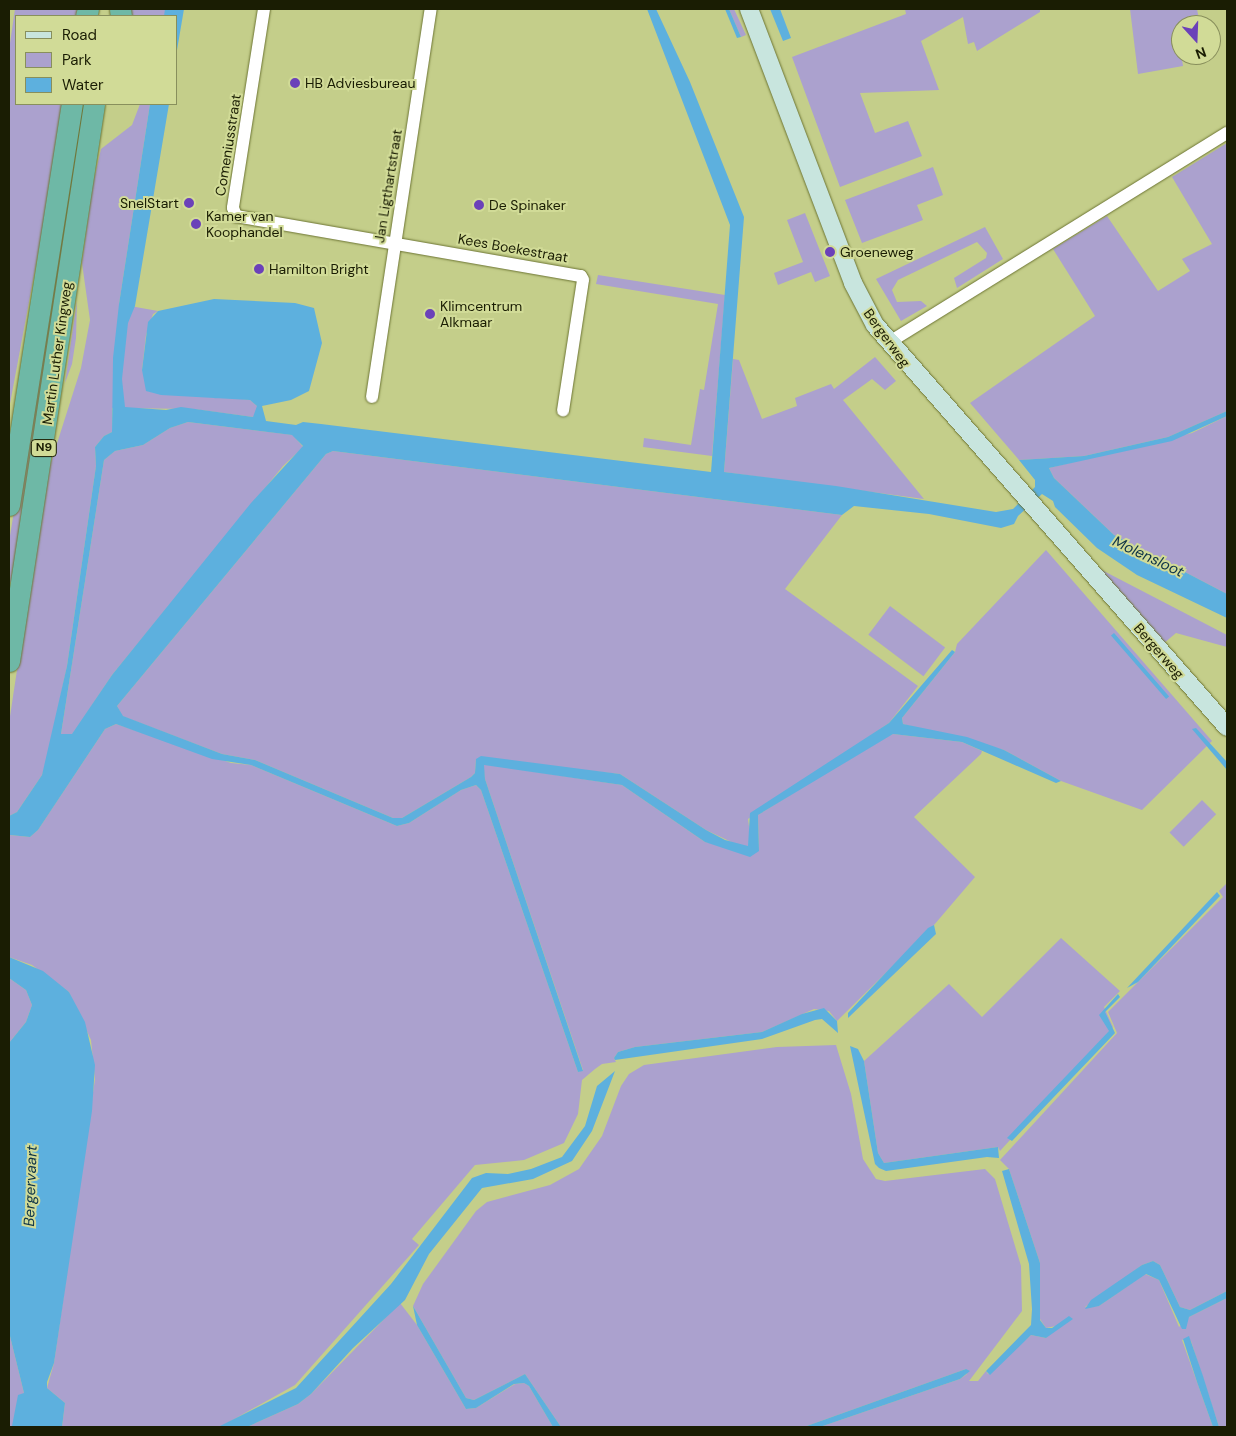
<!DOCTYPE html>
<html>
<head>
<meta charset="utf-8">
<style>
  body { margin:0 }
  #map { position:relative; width:1236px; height:1436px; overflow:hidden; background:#c4ce8a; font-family:"DM Sans",sans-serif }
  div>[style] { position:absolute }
  .green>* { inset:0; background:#aba1ce; transform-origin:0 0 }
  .water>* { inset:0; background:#5db0de; transform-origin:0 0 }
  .roads { filter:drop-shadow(0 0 1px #6d7534) drop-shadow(0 0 1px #6d7534) }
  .minor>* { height:12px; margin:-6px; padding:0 6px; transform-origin:6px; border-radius:6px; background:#fff }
  .secondary>* { height:18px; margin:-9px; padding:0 9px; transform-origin:9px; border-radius:9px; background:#c8e5de }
  .trunk>* { height:21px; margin:-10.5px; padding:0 10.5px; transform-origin:10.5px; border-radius:10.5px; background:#6eb8a6 }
  .dots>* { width:14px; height:14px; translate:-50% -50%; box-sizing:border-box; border:2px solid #d1db97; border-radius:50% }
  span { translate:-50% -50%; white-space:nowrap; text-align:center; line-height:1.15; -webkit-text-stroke:4px #d1db97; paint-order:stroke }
  .shield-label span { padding:1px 4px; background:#d1db97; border:1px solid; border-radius:4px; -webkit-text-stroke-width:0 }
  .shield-label { font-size:12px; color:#1a1d03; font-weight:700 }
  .poi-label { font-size:14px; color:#1a1d03 }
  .left { translate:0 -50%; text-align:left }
  .right { translate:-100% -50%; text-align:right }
  .street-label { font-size:14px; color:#1a1d03 }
  .water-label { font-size:15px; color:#0e3347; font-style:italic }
  .frame { position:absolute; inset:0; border:10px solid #1a1d03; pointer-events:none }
  .legend { position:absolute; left:15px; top:15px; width:162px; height:90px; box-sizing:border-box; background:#d1db97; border:1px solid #888f5c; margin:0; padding:6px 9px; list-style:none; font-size:15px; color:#1a1d03 }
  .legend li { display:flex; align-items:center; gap:10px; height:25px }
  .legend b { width:25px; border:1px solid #888f5c }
  .north { position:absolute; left:1171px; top:15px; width:50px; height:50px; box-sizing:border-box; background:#d1db97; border:1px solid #888f5c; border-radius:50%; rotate:160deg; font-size:14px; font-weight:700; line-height:20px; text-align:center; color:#1a1d03 }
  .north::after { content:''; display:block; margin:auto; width:18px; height:22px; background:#6b41b9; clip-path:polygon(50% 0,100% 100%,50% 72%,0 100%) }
</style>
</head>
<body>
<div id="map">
  <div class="green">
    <i style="clip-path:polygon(15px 9px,81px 9px,80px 16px,16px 16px,16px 104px,66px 104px,9px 409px,9px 50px)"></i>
    <i style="left:125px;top:9px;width:40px;height:8px"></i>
    <i style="clip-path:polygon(729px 9px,734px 9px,746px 35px,741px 37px)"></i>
    <i style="clip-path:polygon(905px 9px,1040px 9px,1040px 12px,977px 51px,974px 42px,968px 44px,963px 17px,921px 41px,939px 90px,860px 93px,875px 133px,908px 121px,922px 156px,840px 187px,792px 57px,906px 14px)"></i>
    <i style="clip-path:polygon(1130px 9px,1197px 9px,1200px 25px,1181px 25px,1179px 41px,1183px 66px,1138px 74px)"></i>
    <i style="clip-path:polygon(80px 104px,87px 104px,16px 583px,9px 582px,9px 542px)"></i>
    <i style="clip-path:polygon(140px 104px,150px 104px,119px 304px,158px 311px,153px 314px,146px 335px,142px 370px,219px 396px,250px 400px,257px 406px,257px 411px,253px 417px,194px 409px,112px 408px,112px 432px,104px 436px,95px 447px,96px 466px,67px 666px,47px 759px,42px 775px,17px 812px,9px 816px,9px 723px,46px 478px,81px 368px,90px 320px,82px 263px,92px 188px,101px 149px,132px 125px)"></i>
    <i style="clip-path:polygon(1227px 143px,1227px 411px,1168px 437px,1084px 456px,1019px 460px,970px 403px,1095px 316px,1053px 249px,1107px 216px,1158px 291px,1190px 271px,1182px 259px,1212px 244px,1172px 177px)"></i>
    <i style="clip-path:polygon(933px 167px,943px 195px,917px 205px,923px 220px,862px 243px,845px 200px)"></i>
    <i style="clip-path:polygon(805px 213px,830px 276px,815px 282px,811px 272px,778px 285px,774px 273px,803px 262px,787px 220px)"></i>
    <i style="clip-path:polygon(985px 227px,1003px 259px,957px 288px,954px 278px,986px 258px,987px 253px,977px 242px,898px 280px,892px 290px,897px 302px,921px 301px,927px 306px,901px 321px,876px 279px)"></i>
    <i style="clip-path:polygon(598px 275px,725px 295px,712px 456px,643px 447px,644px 438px,691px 445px,700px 389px,704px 390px,718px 304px,596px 284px)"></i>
    <i style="clip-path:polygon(77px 301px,76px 338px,72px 364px,65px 383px)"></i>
    <i style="clip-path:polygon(875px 357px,896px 381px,885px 390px,872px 379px,843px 400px,924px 499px,724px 472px,733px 359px,739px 360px,762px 419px,797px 406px,795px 398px,831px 384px,834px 389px)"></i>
    <i style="clip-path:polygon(1227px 416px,1227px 594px,1114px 535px,1054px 478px,1049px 468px,1192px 433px)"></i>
    <i style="clip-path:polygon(188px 422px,293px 435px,303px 447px,283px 466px,112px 675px,72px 735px,61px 734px,104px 460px,115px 451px,143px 445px,170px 428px)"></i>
    <i style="clip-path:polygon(333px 451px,842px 515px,785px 589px,918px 686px,889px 723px,748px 819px,751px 841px,748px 846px,742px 847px,706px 830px,620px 774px,476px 759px,475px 773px,471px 777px,402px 818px,393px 818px,255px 760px,222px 754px,122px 716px,117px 706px,326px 454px)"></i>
    <i style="clip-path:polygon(1046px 550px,1212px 741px,1142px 810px,1061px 781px,1004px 750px,903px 724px,902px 718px,955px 652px,957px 644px)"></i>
    <i style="clip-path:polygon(1096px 567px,1227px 635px,1227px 647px,1176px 633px,1163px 644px)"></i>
    <i style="left:890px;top:606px;width:69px;height:36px;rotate:37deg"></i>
    <i style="clip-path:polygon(116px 724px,231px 763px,251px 765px,397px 826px,409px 823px,461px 790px,476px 785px,481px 790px,578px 1072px,583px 1070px,485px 779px,483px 764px,622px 785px,705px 842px,759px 851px,758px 815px,884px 737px,893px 734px,962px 742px,982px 751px,981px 754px,914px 817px,975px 877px,934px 925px,837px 1021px,829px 1011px,814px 1009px,762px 1032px,635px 1047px,618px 1052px,614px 1058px,616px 1062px,602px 1064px,595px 1069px,582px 1080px,578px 1114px,564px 1143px,524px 1160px,475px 1165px,412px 1239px,419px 1245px,295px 1385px,220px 1427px,62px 1427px,65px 1403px,47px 1388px,54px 1363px,95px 1079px,91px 1040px,69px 992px,32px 965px,9px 957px,9px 835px,30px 837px,38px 830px,105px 729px)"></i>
    <i style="left:1202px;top:800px;width:20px;height:46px;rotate:45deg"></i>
    <i style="clip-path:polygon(1227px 883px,1227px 1291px,1190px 1310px,1180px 1307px,1160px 1265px,1153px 1261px,1142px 1265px,1085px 1307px,1099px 1306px,1145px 1274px,1159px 1280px,1179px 1327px,1189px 1317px,1227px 1298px,1227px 1427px,1219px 1427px,1191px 1341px,1186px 1338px,1182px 1340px,1213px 1427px,820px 1427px,960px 1379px,967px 1374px,966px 1369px,804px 1427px,561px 1427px,525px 1374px,474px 1400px,466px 1398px,413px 1306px,423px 1284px,476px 1211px,487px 1202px,550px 1185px,579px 1169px,602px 1136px,621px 1086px,629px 1074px,644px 1065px,777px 1047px,836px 1045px,851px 1094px,863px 1159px,876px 1179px,885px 1181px,985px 1169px,995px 1179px,1021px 1266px,1022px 1311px,969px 1381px,978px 1381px,986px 1371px,988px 1374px,1031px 1335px,1046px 1338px,1056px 1326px,1046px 1328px,1040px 1319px,1040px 1263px,1009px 1169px,1000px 1160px,1117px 1033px,1108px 1012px,1223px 897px,1219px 891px)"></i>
    <i style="clip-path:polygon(1061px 938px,1120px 991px,1104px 1007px,1113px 1027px,1000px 1151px,998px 1147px,884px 1163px,878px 1153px,864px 1061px,949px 984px,982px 1017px)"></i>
    <i style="clip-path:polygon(9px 978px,26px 990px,32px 1005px,26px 1022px,9px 1043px)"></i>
    <i style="clip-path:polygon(400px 1303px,417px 1325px,466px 1409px,476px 1408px,515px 1384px,524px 1383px,529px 1386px,553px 1427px,247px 1427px,298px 1404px,311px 1394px)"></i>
    <i style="clip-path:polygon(9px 1332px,24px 1393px,13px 1427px,9px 1427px)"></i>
  </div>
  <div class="water">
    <i style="clip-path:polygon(165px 9px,184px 9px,176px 56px,176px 16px,164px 16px)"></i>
    <i style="clip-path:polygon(evenodd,647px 9px,656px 9px,690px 82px,744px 217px,724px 472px,836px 486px,996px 512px,1013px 509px,1035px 487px,1035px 480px,1019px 460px,1084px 456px,1168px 437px,1227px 411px,1227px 416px,1172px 441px,1049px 468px,1054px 478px,1114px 535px,1227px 594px,1227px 618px,1137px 575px,1097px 548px,1055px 507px,1053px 501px,1042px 494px,1018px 516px,1014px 524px,1001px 528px,929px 514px,854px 506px,842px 515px,333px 451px,326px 454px,117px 706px,123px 716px,222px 754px,255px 760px,393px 818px,402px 818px,471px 777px,475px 773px,476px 759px,481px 756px,620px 774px,706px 830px,725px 840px,748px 846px,750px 813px,889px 723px,952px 650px,955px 652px,902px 718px,903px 724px,967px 737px,1004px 750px,1061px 781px,1056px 783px,962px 742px,893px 734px,758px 815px,759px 851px,750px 857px,705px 842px,622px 785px,484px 765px,485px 779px,583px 1071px,578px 1072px,481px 790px,476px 785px,461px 790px,409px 823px,397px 826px,251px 765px,212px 759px,116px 724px,105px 729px,38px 830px,30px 837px,10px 835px,9px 816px,17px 812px,42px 775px,67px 666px,96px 466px,95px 447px,104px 436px,112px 432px,113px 358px,119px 304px,150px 104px,169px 104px,135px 306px,128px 323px,122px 379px,125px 407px,166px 410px,181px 407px,253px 417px,257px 406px,250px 400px,161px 395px,146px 391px,142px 370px,148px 322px,158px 311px,214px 299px,295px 303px,314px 308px,322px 343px,309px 391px,291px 400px,262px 406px,266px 421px,296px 425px,303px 422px,321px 424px,711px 472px,730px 225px,647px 9px,188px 422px,292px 435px,303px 446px,251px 503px,112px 675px,72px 734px,61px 734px,104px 460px,115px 451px,143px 445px,170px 428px,188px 422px)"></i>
    <i style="clip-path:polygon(725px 9px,729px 9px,741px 37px,737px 38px)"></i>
    <i style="clip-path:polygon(770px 9px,780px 9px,791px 38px,783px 41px)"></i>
    <i style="left:1114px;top:633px;width:84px;height:4px;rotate:49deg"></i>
    <i style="clip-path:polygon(1196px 728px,1227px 762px,1227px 770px,1192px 729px)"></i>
    <i style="clip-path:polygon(1217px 892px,1220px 896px,1138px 982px,1127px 988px)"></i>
    <i style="clip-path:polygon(934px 925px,936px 934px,848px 1018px,848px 1013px,860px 1000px,928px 928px)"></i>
    <i style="clip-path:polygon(9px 957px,43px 971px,69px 992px,85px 1022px,95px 1065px,92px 1111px,54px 1363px,47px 1382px,47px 1388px,65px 1403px,62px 1427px,12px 1426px,18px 1395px,24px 1393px,9px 1332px,9px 1043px,26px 1022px,32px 1005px,26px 990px,9px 978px)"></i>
    <i style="clip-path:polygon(1118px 994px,1120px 997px,1105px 1012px,1115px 1033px,1012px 1141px,1007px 1138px,1109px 1031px,1099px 1015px)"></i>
    <i style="clip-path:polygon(824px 1008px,837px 1021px,838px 1033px,822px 1019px,815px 1020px,762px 1039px,615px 1060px,614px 1058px,618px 1052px,635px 1047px,762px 1032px,802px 1014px)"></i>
    <i style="clip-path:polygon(850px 1046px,858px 1049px,864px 1061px,878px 1153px,884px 1163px,998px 1147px,999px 1158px,987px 1157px,886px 1171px,879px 1168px,875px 1164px)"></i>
    <i style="clip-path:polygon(615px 1071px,592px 1131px,572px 1161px,533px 1179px,482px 1188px,429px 1254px,405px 1300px,353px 1348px,311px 1394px,298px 1404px,247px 1427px,218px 1427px,296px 1388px,391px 1284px,472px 1178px,486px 1173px,508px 1174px,531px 1169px,562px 1157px,585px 1126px,597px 1086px)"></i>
    <i style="clip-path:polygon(1009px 1169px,1040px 1263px,1040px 1320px,1046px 1328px,1052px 1328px,1069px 1316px,1073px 1319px,1046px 1338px,1031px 1335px,990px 1375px,986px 1371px,1031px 1325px,1032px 1309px,1029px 1264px,1002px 1171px)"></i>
    <i style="clip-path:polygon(1153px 1261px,1160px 1265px,1180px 1307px,1190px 1310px,1227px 1291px,1227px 1298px,1189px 1317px,1186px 1329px,1182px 1329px,1159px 1280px,1146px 1274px,1099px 1306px,1085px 1309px,1091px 1300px,1142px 1265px)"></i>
    <i style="clip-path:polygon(413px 1306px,466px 1398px,474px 1400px,525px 1374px,561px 1427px,553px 1427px,529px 1386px,524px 1383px,514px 1384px,476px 1408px,466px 1409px,417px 1325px)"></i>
    <i style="clip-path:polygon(1189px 1336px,1203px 1376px,1219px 1427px,1213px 1427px,1197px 1382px,1183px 1339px)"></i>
    <i style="clip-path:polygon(966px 1369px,970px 1371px,960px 1379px,820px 1427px,804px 1427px)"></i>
  </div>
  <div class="roads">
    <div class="minor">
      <i style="left:264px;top:9px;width:201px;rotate:98.9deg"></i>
      <i style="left:233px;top:208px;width:9px;rotate:69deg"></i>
      <i style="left:236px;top:216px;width:350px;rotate:9.9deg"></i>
      <i style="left:581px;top:276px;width:4px;rotate:63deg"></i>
      <i style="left:583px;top:280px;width:132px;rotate:98.7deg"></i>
      <i style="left:888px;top:343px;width:399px;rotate:-31.8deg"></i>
      <i style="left:372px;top:397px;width:392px;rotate:-81.4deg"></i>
    </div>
    <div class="secondary">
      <i style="left:749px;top:9px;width:293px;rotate:69.2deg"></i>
      <i style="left:853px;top:283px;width:47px;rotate:62.4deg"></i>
      <i style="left:875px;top:325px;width:534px;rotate:48.79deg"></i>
    </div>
    <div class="trunk">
      <i style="left:120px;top:9px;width:7px;rotate:82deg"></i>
      <i style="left:86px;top:16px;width:7px;rotate:-74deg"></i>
      <i style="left:9px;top:505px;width:406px;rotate:-81.1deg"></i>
      <i style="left:9px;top:661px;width:563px;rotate:-81.32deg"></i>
    </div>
  </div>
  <div class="dots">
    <i style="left:295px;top:83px;background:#6b41b9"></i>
    <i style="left:189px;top:203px;background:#6b41b9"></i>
    <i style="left:479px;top:205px;background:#6b41b9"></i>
    <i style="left:196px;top:224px;background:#6b41b9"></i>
    <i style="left:830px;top:252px;background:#6b41b9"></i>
    <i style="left:259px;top:269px;background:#6b41b9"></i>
    <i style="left:430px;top:314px;background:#6b41b9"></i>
  </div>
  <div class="shield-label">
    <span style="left:44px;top:448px">N9</span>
  </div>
  <div class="poi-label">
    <span class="left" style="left:305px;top:83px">HB Adviesbureau</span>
    <span class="right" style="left:179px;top:203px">SnelStart</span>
    <span class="left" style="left:489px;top:205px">De Spinaker</span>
    <span class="left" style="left:206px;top:224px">Kamer van<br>Koophandel</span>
    <span class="left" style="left:840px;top:252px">Groeneweg</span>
    <span class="left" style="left:269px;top:269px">Hamilton Bright</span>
    <span class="left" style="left:440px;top:314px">Klimcentrum<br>Alkmaar</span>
  </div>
  <div class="street-label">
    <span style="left:228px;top:145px;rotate:-81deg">Comeniusstraat</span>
    <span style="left:388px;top:186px;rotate:-81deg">Jan Ligthartstraat</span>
    <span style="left:513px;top:248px;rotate:10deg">Kees Boekestraat</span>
    <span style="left:887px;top:338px;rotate:54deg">Bergerweg</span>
    <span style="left:57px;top:353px;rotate:-82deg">Martin Luther Kingweg</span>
    <span style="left:1159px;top:651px;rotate:49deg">Bergerweg</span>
  </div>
  <div class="water-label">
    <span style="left:1148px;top:557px;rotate:25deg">Molensloot</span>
    <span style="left:31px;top:1186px;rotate:-88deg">Bergervaart</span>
  </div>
  <div class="frame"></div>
  <ul class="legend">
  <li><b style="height:6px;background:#c8e5de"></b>Road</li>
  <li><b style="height:14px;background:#aba1ce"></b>Park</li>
  <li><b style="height:14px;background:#5db0de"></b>Water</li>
  </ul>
  <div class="north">N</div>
</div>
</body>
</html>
